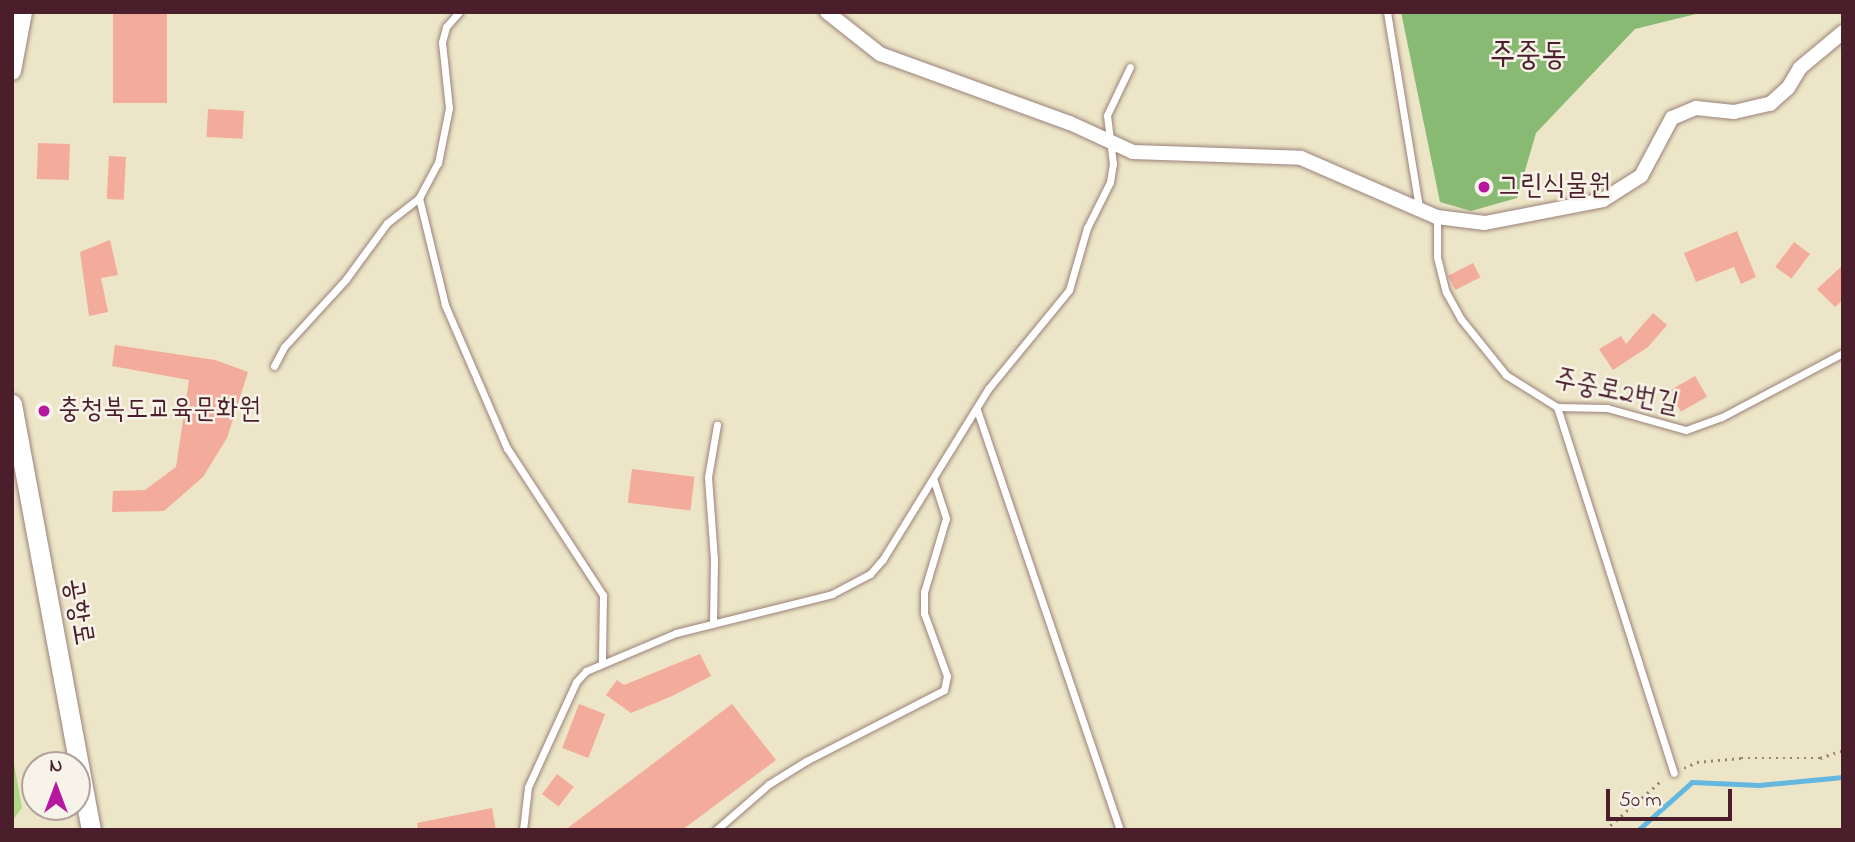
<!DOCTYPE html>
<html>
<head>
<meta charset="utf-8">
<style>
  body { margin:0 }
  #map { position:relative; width:1855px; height:842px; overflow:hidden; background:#ece5c7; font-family:"Indie Flower","Poor Story",sans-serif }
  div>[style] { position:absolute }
  .green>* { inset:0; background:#acda87 }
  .forest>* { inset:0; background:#89ba74 }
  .stream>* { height:5px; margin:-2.5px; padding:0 2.5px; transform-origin:2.5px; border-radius:2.5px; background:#64b8e0 }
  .building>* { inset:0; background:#f3ab9b; transform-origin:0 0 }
  .path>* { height:2.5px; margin-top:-1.25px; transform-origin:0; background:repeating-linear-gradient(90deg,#9b8279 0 2px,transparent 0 7px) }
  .roads { filter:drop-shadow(0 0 2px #9b8279) drop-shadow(0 0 2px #9b8279) }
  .service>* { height:7px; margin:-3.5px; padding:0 3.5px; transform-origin:3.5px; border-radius:3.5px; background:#fff }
  .minor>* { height:14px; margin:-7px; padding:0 7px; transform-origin:7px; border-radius:7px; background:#fff }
  .tertiary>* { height:18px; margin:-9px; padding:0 9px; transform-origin:9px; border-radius:9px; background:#fff }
  .secondary>* { height:19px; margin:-9.5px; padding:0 9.5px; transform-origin:9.5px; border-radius:9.5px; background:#fff }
  .dots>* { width:19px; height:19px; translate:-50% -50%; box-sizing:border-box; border:4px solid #f7f3e8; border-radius:50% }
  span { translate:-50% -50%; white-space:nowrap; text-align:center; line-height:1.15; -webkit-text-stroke:5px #f7f3e8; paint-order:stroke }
  .poi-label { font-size:28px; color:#4a1f2b }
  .left { translate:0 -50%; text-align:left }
  .street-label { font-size:28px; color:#4a1f2b }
  .quarter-label { font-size:32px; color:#4a1f2b }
  .frame { position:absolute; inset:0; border:14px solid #4a1f2b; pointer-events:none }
  .north { position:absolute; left:21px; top:751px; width:70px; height:70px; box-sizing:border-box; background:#f7f3e8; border:2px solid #b29e9c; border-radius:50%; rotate:0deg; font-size:19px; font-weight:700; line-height:28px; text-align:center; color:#4a1f2b }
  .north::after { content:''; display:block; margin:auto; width:24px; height:32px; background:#b5179e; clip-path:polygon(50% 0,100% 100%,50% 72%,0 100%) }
  .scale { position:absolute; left:1606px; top:789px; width:126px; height:32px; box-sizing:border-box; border:4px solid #4a1f2b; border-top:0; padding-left:9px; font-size:21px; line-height:24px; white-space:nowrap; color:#4a1f2b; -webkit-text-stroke:5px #f7f3e8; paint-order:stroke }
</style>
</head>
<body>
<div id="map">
  <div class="green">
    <i style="clip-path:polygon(12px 752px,22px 808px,12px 821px)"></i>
  </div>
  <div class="forest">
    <i style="clip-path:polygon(1401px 12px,1704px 12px,1635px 29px,1536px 133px,1517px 198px,1471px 211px,1440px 202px)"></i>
  </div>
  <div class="stream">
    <i style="left:1638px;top:830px;width:72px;rotate:-41.6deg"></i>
    <i style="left:1692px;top:782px;width:67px;rotate:2.6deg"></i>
    <i style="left:1759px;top:785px;width:84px;rotate:-5.4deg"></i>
  </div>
  <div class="building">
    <i style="left:113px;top:12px;width:54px;height:91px"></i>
    <i style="left:208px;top:109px;width:36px;height:28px;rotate:3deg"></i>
    <i style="left:38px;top:143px;width:32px;height:36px;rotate:2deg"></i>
    <i style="left:109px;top:156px;width:17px;height:43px;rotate:3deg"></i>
    <i style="clip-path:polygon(1737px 231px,1756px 277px,1741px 284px,1734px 267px,1696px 282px,1684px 253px)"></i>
    <i style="clip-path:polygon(110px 240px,118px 275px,101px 278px,108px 312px,89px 316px,80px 252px)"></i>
    <i style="left:1794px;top:242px;width:20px;height:31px;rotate:37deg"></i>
    <i style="left:1473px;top:263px;width:16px;height:28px;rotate:63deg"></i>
    <i style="clip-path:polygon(1843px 265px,1843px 300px,1835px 307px,1817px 289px)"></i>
    <i style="clip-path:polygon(1653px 313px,1667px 325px,1648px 347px,1613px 370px,1599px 349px,1621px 336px,1626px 344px)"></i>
    <i style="clip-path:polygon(115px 345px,215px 360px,248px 372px,227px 438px,203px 477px,164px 511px,112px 512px,113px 491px,145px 490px,176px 467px,189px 380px,112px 366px)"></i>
    <i style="left:1695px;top:376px;width:24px;height:30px;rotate:60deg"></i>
    <i style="left:632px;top:469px;width:63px;height:34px;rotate:7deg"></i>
    <i style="clip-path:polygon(700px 654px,711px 676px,672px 696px,631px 713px,606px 695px,617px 680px,624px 685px)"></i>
    <i style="left:579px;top:704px;width:28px;height:47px;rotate:21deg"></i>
    <i style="clip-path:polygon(732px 704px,776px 760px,682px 830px,565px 830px)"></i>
    <i style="left:557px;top:774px;width:21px;height:25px;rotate:37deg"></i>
    <i style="clip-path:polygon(492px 808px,496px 830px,418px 830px,417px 823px)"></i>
  </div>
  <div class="path">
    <i style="left:1684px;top:768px;width:14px;rotate:-25deg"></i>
    <i style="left:1697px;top:762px;width:44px;rotate:-5.2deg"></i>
    <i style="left:1741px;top:758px;width:79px"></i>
    <i style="left:1820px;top:758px;width:24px;rotate:-19deg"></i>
    <i style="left:1605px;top:830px;width:77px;rotate:-41.3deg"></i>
  </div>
  <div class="roads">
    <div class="service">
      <i style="left:1387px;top:12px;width:199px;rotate:80.7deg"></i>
      <i style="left:419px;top:198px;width:110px;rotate:76.3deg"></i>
      <i style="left:445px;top:305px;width:156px;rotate:66.6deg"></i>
      <i style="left:507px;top:448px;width:176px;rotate:56.9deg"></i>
      <i style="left:603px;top:595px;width:67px;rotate:90.9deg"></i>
      <i style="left:1437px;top:217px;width:40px;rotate:90deg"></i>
      <i style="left:1437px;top:257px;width:36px;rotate:76deg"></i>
      <i style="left:1446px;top:292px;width:31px;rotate:61deg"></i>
      <i style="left:1461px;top:319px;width:72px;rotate:51.2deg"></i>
      <i style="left:1506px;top:375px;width:60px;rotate:32.1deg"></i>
      <i style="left:1557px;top:407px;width:50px;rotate:1.1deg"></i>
      <i style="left:1607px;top:408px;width:82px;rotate:15.6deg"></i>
      <i style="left:1686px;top:430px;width:38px;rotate:-20deg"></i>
      <i style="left:1722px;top:417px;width:137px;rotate:-27.9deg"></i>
      <i style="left:274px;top:366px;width:21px;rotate:-62deg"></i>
      <i style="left:284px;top:347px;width:92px;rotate:-47.6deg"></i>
      <i style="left:346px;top:279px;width:69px;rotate:-53.8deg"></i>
      <i style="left:387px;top:223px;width:41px;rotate:-38deg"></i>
      <i style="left:419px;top:198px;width:40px;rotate:-62deg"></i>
      <i style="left:438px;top:163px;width:56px;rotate:-78.7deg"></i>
      <i style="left:449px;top:108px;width:66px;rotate:-96.1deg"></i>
      <i style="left:442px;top:42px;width:16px;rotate:-75deg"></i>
      <i style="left:446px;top:27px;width:20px;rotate:-49deg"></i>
      <i style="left:1557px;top:407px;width:384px;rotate:72.3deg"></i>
      <i style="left:977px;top:410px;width:444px;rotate:71.2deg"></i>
      <i style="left:713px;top:623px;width:64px;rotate:-89.1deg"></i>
      <i style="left:714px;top:559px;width:82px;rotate:-94.2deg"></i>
      <i style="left:708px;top:477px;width:53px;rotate:-80.2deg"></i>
      <i style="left:523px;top:830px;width:43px;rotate:-83.4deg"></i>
      <i style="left:528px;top:787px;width:115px;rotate:-65.4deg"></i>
      <i style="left:576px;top:682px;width:15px;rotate:-48deg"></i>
      <i style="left:586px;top:671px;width:98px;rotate:-22.9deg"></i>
      <i style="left:676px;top:633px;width:161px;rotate:-14deg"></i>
      <i style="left:832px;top:594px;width:43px;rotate:-27.8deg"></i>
      <i style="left:870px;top:574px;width:20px;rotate:-49deg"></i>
      <i style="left:883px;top:559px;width:200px;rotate:-58.3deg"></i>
      <i style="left:988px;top:389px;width:128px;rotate:-50.7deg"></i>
      <i style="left:1069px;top:290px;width:65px;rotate:-73.8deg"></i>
      <i style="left:1087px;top:228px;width:51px;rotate:-63.4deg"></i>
      <i style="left:1110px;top:182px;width:18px;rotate:-81deg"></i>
      <i style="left:1113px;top:164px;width:49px;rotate:-97deg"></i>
      <i style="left:1107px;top:115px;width:53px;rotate:-64.4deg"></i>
      <i style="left:716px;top:830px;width:70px;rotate:-41deg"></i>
      <i style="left:769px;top:784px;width:44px;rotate:-31.9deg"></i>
      <i style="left:806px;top:761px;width:155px;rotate:-27.2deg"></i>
      <i style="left:944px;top:690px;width:14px;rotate:-78deg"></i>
      <i style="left:947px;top:676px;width:67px;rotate:-110.1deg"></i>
      <i style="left:924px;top:613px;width:21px;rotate:-90deg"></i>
      <i style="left:924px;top:592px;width:77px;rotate:-73.4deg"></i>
      <i style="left:946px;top:518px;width:40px;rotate:-108deg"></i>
    </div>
    <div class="minor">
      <i style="left:827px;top:12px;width:68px;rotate:38.4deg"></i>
      <i style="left:880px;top:54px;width:202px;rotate:20deg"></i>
      <i style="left:1070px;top:123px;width:69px;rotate:24.7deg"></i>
      <i style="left:1133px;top:152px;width:168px;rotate:2deg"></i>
      <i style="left:1301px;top:158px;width:148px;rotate:23.5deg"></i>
      <i style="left:1437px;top:217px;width:48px;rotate:7.1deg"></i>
      <i style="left:1485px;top:223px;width:120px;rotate:-11deg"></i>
      <i style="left:1603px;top:200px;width:45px;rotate:-32.3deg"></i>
      <i style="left:1641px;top:176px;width:66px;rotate:-61.9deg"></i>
      <i style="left:1672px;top:118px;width:26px;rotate:-23deg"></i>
      <i style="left:1696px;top:108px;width:38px;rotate:6deg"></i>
      <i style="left:1734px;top:112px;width:37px;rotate:-13deg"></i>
      <i style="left:1770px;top:104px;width:24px;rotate:-42deg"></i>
      <i style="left:1788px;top:88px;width:23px;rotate:-59deg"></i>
      <i style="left:1800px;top:68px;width:56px;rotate:-39.9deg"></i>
    </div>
    <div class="tertiary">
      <i style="left:12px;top:71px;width:60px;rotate:-79.4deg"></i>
    </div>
    <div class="secondary">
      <i style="left:12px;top:404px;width:433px;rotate:79.5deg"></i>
    </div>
  </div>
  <div class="dots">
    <i style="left:1484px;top:187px;background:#b5179e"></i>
    <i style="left:44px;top:411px;background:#b5179e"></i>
  </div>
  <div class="poi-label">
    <span class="left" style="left:1498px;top:187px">그린식물원</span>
    <span class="left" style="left:58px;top:411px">충청북도교육문화원</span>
  </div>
  <div class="street-label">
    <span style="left:1616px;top:393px;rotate:12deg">주중로2번길</span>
    <span style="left:77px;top:612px;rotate:80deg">공항로</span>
  </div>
  <div class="quarter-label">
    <span style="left:1528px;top:57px">주중동</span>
  </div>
  <div class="frame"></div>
  <div class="north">N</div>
  <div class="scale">50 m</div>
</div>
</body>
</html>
